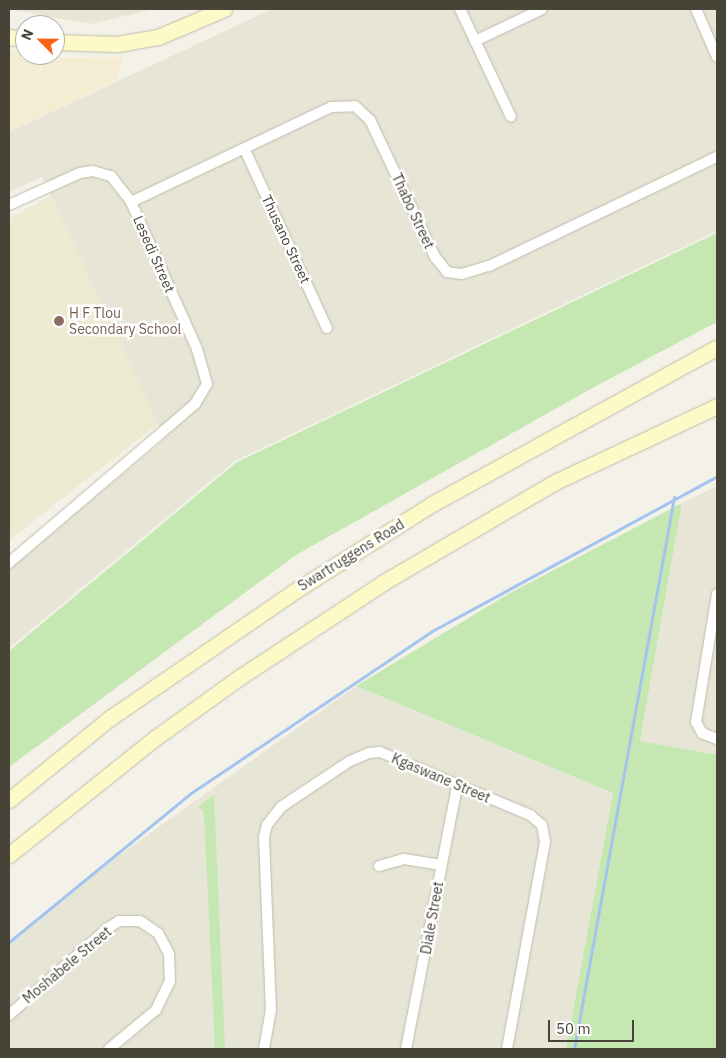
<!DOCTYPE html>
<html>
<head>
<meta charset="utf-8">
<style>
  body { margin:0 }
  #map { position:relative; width:726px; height:1058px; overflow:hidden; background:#f4f2e8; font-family:"IBM Plex Sans",sans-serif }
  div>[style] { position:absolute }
  .residential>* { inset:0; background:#e7e5d6 }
  .commercial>* { inset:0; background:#f5edd3 }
  .education>* { inset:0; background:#edead2 }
  .green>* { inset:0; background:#c5e7b1 }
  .stream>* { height:3px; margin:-1.5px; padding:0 1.5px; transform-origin:1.5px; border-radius:1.5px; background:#a4c4f0 }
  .roads { filter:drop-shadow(0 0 1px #bfbcaa) drop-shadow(0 0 1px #bfbcaa) }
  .street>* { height:10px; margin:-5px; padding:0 5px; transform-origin:5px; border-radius:5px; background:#fff }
  .secondary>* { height:15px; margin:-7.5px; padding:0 7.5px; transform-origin:7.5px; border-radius:7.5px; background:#fefac7 }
  .dots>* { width:14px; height:14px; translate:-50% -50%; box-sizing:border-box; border:2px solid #fff; border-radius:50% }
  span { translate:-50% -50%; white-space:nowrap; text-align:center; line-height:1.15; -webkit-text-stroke:5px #fff; paint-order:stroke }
  .street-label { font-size:14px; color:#474336 }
  .education-label { font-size:14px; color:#785e54 }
  .left { translate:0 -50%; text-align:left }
  .frame { position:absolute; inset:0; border:10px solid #474336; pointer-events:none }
  .north { position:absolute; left:15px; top:15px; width:50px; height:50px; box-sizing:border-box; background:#fff; border:1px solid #b5b4af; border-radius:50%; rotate:293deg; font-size:14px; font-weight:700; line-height:20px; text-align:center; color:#474336 }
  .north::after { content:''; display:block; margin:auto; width:18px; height:22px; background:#f8631a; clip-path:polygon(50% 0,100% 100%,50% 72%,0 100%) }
  .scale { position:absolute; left:548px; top:1020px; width:86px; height:22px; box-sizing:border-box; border:2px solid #474336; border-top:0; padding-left:6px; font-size:15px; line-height:18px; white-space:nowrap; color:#474336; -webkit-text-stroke:4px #fff; paint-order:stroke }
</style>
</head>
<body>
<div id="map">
  <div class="residential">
    <i style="clip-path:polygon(9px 9px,155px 9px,91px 24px)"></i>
    <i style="clip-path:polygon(272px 9px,717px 9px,717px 231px,235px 461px,9px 648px,9px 568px,165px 439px,42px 177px,9px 192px,9px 132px)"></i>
    <i style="clip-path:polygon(717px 486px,717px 755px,640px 742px,682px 503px)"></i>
    <i style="clip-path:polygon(356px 686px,613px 793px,566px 1049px,9px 1049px,9px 945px,107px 864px)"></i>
  </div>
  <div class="commercial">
    <i style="clip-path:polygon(9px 50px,25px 52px,25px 55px,70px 58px,122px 57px,118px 80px,9px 132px)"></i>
  </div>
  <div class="education">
    <i style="clip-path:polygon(51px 196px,158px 424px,9px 540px,9px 218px)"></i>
  </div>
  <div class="green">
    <i style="clip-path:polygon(717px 233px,717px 322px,596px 386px,296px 555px,9px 767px,9px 651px,237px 462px)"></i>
    <i style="clip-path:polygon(682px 503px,640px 741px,717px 755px,717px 1049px,566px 1049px,613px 793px,356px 686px,510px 593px)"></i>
    <i style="clip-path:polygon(214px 795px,225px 1049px,215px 1049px,204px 812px,198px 807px)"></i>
  </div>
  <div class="stream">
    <i style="left:9px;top:942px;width:235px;rotate:-39.3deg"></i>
    <i style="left:191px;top:793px;width:290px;rotate:-33.9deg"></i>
    <i style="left:432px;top:631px;width:324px;rotate:-28.5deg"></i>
    <i style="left:574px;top:1049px;width:561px;rotate:-79.73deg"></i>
  </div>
  <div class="roads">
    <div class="street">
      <i style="left:460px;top:9px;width:119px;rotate:64.7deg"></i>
      <i style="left:696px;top:9px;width:52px;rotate:66.4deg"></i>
      <i style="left:475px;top:41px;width:74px;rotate:-25.5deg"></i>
      <i style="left:245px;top:150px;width:196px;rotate:65.3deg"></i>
      <i style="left:131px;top:202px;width:221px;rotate:-25.4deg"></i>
      <i style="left:331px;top:107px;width:24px;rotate:-2deg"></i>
      <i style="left:355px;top:106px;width:21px;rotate:43deg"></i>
      <i style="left:370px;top:120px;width:152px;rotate:64.6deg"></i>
      <i style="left:435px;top:257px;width:19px;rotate:51deg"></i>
      <i style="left:447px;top:272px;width:15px;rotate:8deg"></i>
      <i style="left:462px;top:274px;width:28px;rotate:-17deg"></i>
      <i style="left:489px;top:266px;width:253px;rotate:-25.6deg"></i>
      <i style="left:9px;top:205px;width:78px;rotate:-24.3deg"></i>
      <i style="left:80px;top:173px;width:13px;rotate:-9deg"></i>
      <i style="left:93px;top:171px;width:19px;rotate:16deg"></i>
      <i style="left:111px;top:176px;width:33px;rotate:52deg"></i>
      <i style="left:131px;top:202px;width:161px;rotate:65.8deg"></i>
      <i style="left:197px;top:349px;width:36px;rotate:74deg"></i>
      <i style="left:207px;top:384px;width:23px;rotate:121deg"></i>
      <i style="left:195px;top:404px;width:245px;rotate:139.5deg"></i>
      <i style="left:717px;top:594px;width:130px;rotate:99.3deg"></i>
      <i style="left:696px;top:722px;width:13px;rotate:61deg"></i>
      <i style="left:702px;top:733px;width:16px;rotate:22deg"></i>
      <i style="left:379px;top:866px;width:26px;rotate:-16deg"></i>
      <i style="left:404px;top:859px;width:38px;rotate:9deg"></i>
      <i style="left:9px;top:1015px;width:132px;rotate:-41.3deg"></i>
      <i style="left:108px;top:928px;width:13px;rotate:-32deg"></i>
      <i style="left:119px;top:921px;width:21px"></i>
      <i style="left:140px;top:921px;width:22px;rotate:34deg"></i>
      <i style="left:158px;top:933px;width:15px;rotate:62deg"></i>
      <i style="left:165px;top:946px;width:9px;rotate:63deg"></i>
      <i style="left:169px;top:954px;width:27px;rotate:88deg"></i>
      <i style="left:170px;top:981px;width:32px;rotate:116deg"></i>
      <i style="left:156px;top:1010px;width:61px;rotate:140.3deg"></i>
      <i style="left:264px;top:1049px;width:39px;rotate:-80deg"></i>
      <i style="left:271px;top:1011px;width:174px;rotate:-92.3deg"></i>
      <i style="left:264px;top:837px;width:12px;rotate:-76deg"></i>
      <i style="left:267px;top:825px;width:23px;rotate:-52deg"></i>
      <i style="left:281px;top:807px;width:83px;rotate:-33.7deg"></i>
      <i style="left:350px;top:761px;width:21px;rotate:-23deg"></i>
      <i style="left:369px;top:753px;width:11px;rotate:-5deg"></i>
      <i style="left:380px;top:752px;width:163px;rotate:22.8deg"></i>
      <i style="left:530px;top:815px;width:16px;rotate:40deg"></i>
      <i style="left:542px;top:825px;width:17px;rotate:80deg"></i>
      <i style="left:545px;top:842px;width:210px;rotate:100.4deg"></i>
      <i style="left:406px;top:1049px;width:268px;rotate:-79deg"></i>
    </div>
    <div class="secondary">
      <i style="left:9px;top:37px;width:16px;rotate:7deg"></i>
      <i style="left:55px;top:42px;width:62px;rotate:1.8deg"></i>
      <i style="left:117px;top:44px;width:42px;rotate:-9.7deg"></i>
      <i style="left:158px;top:37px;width:72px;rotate:-23deg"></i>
      <i style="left:9px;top:800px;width:130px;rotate:-39.1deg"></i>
      <i style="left:110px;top:718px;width:228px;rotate:-34.5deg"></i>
      <i style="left:298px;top:589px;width:159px;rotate:-32.4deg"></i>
      <i style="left:432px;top:504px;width:325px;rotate:-28.8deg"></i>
      <i style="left:9px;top:855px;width:187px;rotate:-38.7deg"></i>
      <i style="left:155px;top:738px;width:105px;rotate:-35.7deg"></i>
      <i style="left:240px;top:677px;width:173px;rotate:-33.4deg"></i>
      <i style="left:384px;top:582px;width:200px;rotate:-30.3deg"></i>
      <i style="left:557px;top:481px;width:177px;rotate:-25.1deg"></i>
    </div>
  </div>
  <div class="dots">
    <i style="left:59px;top:321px;background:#8d6e63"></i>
  </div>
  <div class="street-label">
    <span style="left:413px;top:211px;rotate:65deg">Thabo Street</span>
    <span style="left:286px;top:239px;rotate:65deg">Thusano Street</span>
    <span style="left:154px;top:254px;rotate:66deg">Lesedi Street</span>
    <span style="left:351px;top:555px;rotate:-32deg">Swartruggens Road</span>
    <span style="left:441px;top:778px;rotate:23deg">Kgaswane Street</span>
    <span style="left:432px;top:918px;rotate:-80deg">Diale Street</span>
    <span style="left:67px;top:965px;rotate:-40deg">Moshabele Street</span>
  </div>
  <div class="education-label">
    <span class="left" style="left:69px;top:321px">H F Tlou<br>Secondary School</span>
  </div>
  <div class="frame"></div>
  <div class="north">N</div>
  <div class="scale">50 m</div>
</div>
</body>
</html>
